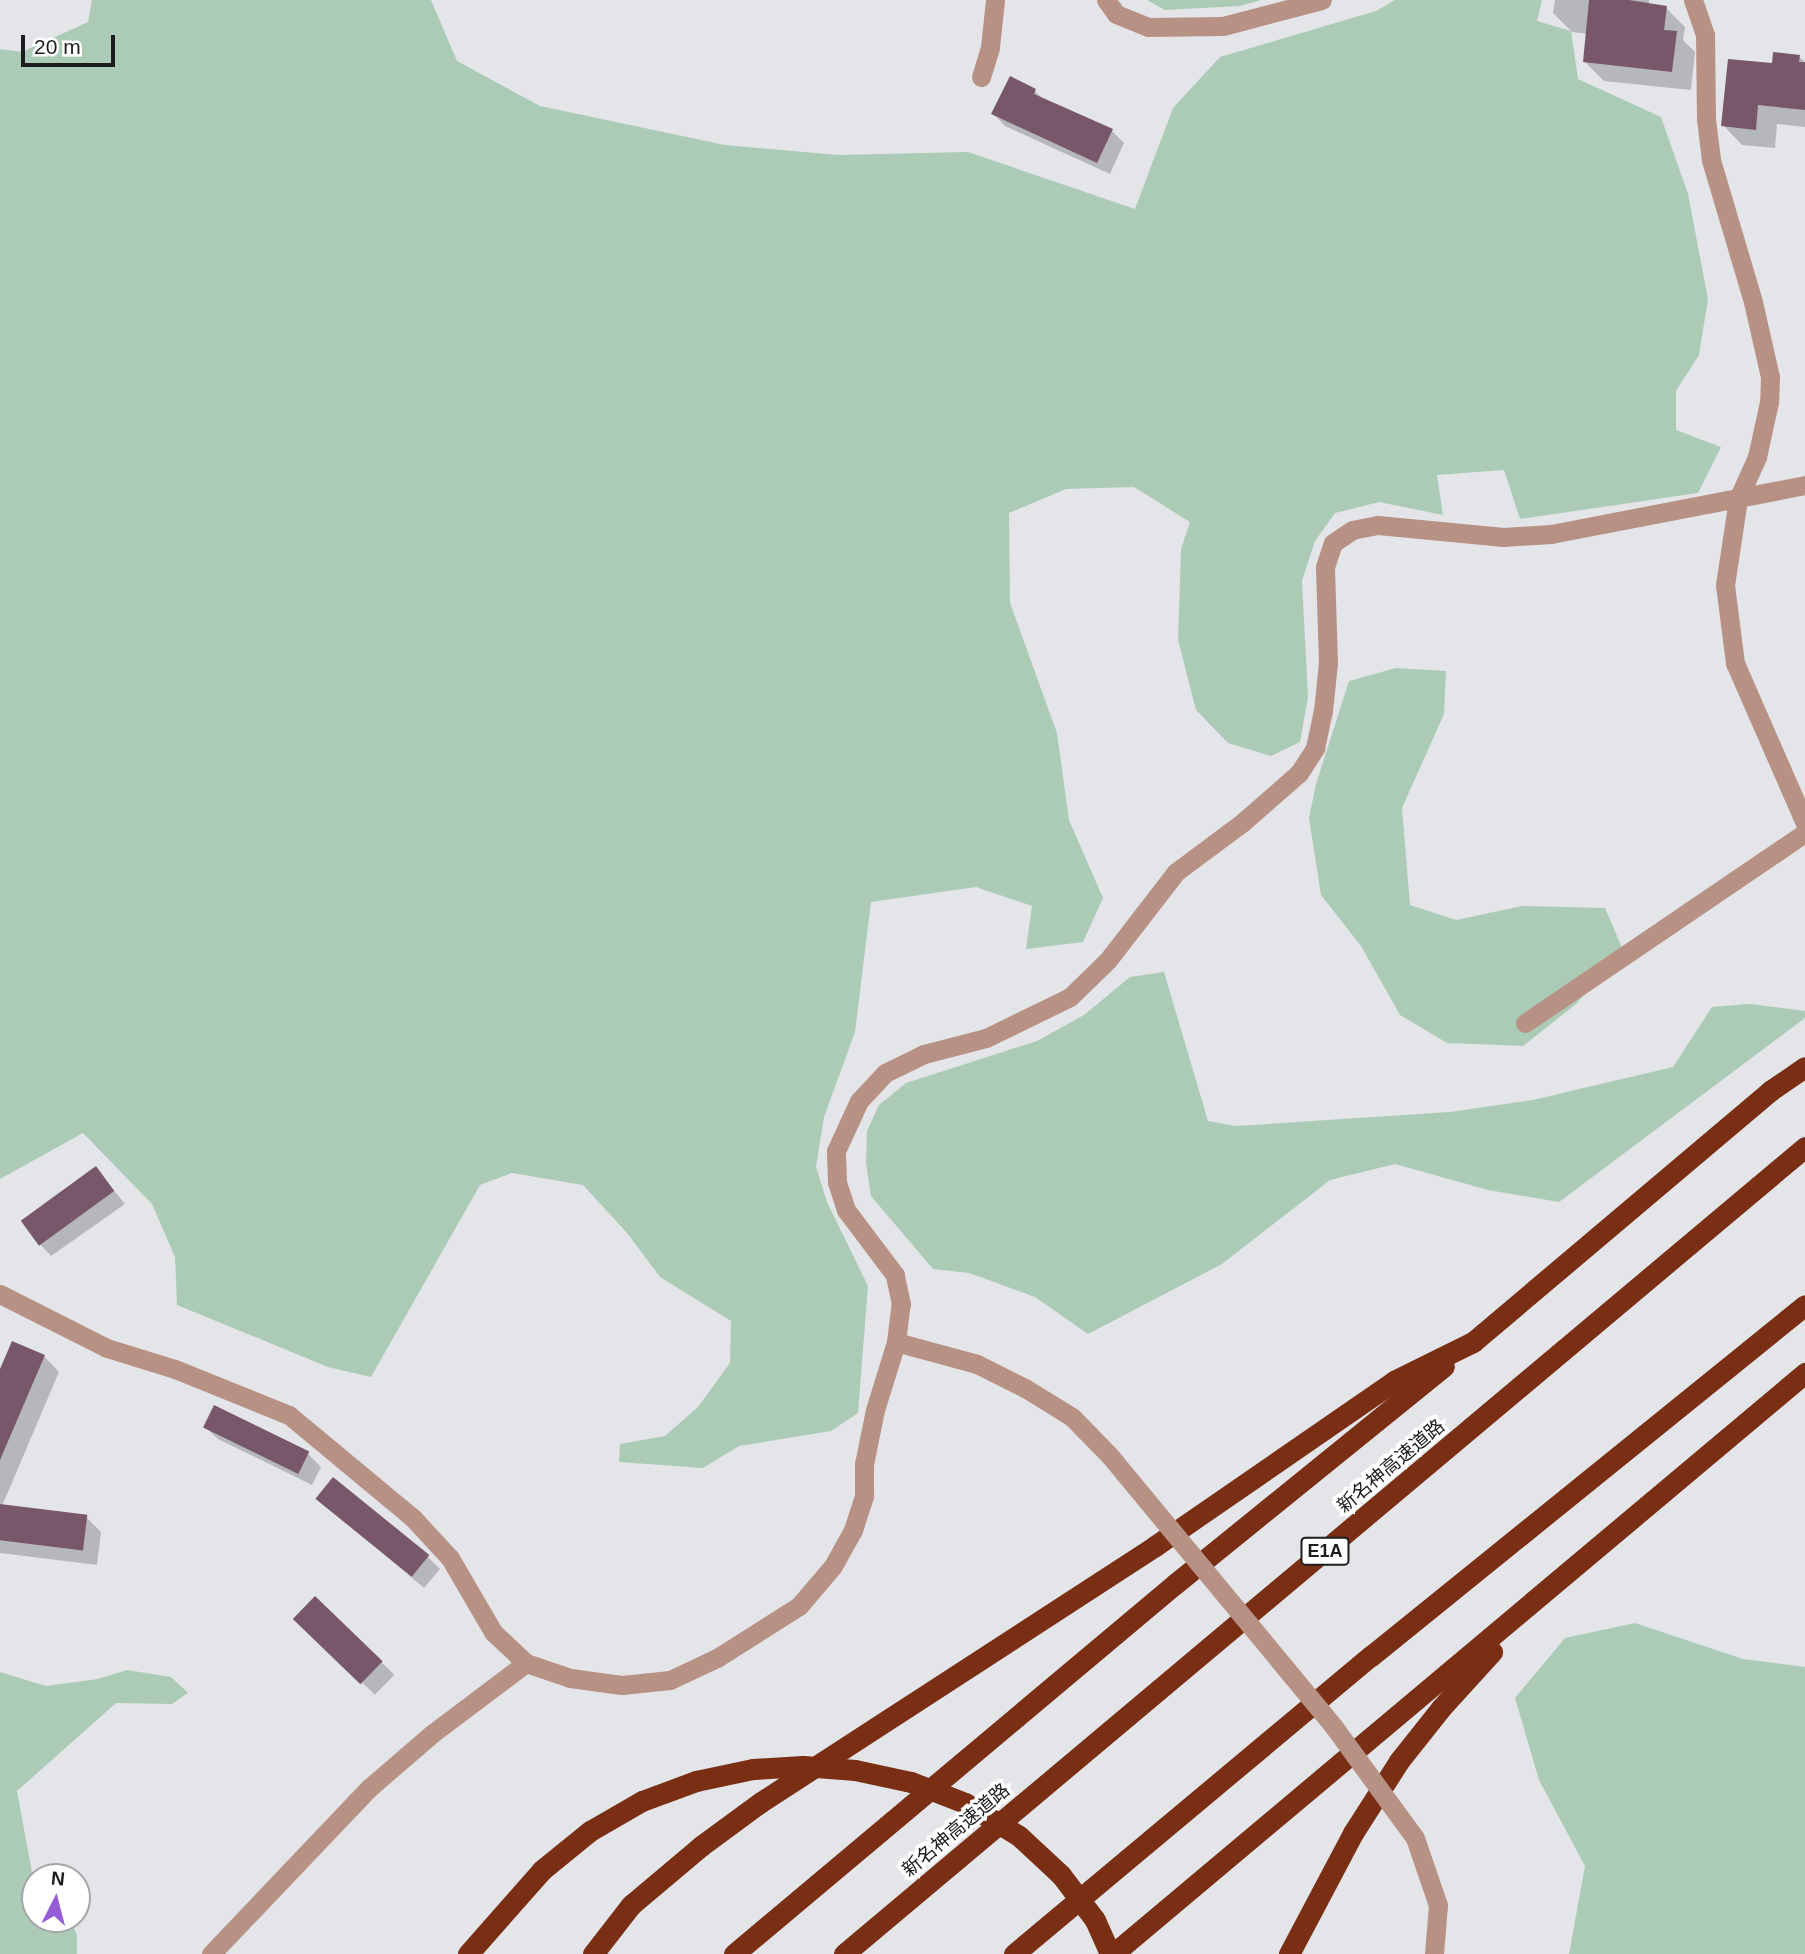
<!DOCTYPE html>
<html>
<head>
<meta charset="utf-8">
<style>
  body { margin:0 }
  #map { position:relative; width:1805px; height:1954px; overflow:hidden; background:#e3e5e9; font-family:Arial,"Noto Sans JP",sans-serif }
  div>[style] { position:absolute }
  .green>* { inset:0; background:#accbb6 }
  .shadow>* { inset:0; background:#0003; transform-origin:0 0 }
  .building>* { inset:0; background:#79576b; transform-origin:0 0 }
  .minor>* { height:19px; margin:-9.5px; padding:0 9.5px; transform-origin:9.5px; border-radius:9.5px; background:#b89185 }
  .tertiary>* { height:19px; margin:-9.5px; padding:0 9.5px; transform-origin:9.5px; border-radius:9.5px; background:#b89185 }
  .motorway>* { height:21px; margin:-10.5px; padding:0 10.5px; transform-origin:10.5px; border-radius:10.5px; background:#7a2f15 }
  .tertiary-bridge>* { height:19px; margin:-9.5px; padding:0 9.5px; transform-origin:9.5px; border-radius:9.5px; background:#b89185 }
  .motorway-bridge>* { height:21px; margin:-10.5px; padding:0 10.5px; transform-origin:10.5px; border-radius:10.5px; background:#7a2f15 }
  span { translate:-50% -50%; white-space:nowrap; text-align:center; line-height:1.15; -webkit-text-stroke:7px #fff; paint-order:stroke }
  .shield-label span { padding:2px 5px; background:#fff; border:2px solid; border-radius:5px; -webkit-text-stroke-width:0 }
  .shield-label { font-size:18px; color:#1c1d1f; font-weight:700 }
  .street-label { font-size:19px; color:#1c1d1f }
  .north { position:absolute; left:21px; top:1863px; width:70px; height:70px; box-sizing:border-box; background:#fff; border:2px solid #a4a5a5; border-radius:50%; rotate:6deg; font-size:19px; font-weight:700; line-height:28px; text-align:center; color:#1c1d1f }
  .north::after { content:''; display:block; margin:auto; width:24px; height:32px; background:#945dd5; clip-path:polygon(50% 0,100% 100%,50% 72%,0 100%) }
  .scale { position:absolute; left:21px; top:35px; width:94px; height:32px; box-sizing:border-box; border:4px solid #1c1d1f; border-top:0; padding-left:9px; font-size:21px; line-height:24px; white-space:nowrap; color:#1c1d1f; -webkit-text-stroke:5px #fff; paint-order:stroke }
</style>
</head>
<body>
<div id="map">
  <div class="green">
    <i style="clip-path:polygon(92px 0,431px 0,457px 61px,540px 106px,725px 145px,838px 155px,968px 152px,1135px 209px,1173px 108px,1220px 57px,1376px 11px,1395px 0,1542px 0,1537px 21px,1571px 31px,1578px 79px,1661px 117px,1688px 194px,1708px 299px,1699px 355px,1676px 391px,1676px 430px,1721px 447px,1698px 493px,1520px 519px,1504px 470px,1437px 475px,1443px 515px,1379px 502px,1335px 513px,1315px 541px,1302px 581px,1308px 697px,1300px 742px,1271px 756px,1228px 743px,1196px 710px,1178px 640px,1181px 549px,1190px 522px,1134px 487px,1066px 489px,1009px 513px,1010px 603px,1057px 733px,1069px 820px,1103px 898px,1083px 942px,1026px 949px,1032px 906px,976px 887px,871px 902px,855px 1032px,824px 1117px,816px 1167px,827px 1202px,868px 1286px,858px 1413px,831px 1431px,739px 1446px,703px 1468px,619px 1462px,620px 1444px,665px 1436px,698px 1407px,730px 1363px,731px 1321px,660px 1277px,627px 1233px,583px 1185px,512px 1173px,480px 1185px,371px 1377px,328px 1367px,177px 1305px,175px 1257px,152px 1204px,83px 1133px,0 1179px,0 49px,22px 52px,88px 22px)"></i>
    <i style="clip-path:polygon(1147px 0,1261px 0,1240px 6px,1165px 10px)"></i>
    <i style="clip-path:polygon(1396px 668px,1446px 671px,1444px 714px,1402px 808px,1410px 905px,1456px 920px,1522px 906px,1605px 908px,1623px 950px,1576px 1004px,1523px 1046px,1447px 1043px,1400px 1015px,1361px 946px,1321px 895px,1309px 818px,1316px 784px,1349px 681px)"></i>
    <i style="clip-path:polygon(1164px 972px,1208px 1121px,1236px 1126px,1450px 1112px,1533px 1100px,1673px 1067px,1712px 1007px,1750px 1004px,1805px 1011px,1805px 1018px,1559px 1202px,1488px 1190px,1395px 1164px,1330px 1180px,1222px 1264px,1088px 1334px,1035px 1297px,969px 1273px,933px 1269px,871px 1196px,866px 1163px,867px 1131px,879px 1105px,906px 1083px,1037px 1041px,1084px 1015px,1130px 977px)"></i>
    <i style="clip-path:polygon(1635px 1623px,1743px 1659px,1805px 1667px,1805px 1954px,1569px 1954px,1585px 1866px,1539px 1780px,1515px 1698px,1565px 1638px)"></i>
    <i style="clip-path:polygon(127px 1670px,171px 1677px,188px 1693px,172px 1704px,116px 1703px,17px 1791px,35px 1889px,35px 1919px,71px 1919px,77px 1936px,77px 1954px,0 1954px,0 1672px,46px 1686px,98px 1679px)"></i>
  </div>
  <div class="shadow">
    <i style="clip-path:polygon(1555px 0,1649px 0,1649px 6px,1666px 8px,1685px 27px,1683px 40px,1695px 52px,1691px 90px,1604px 81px,1585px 62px,1588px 34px,1572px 32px,1553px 13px)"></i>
    <i style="clip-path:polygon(1799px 57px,1805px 62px,1805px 127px,1777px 124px,1775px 148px,1742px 145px,1723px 125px,1773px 65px)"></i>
    <i style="clip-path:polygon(1035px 91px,1045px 101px,1112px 131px,1124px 143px,1110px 174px,1005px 126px,993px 113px)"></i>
    <i style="clip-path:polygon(96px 1168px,125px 1204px,51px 1256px,39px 1243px)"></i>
    <i style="clip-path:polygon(44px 1356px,59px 1372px,2px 1506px,86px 1517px,101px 1532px,97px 1565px,0 1553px,0 1373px)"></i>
    <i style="clip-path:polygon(205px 1427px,308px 1454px,321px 1467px,312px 1485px,218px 1439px)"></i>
    <i style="clip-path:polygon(317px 1498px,427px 1556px,440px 1569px,424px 1588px)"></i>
    <i style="left:316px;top:1599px;width:109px;height:28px;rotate:44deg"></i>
  </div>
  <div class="building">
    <i style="clip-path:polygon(1589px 0,1629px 0,1667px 6px,1664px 30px,1677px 31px,1672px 72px,1583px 62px)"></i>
    <i style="clip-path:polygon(1773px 52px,1800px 55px,1799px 62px,1805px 62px,1805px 110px,1758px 105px,1756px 130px,1721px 126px,1728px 59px,1772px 63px)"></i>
    <i style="clip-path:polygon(1010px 76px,1036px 89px,1034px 94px,1113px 129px,1097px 163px,991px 114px)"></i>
    <i style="left:96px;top:1166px;width:31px;height:93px;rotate:54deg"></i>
    <i style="clip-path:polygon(12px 1341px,45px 1355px,0 1460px,0 1369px)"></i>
    <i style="left:214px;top:1405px;width:106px;height:25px;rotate:26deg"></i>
    <i style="left:333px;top:1477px;width:124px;height:28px;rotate:39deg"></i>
    <i style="left:0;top:1504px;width:88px;height:36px;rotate:7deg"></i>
    <i style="left:315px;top:1596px;width:94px;height:32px;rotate:44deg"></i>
  </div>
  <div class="minor">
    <i style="left:1106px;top:0;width:17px;rotate:54deg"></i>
    <i style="left:1116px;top:14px;width:35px;rotate:22deg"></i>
    <i style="left:1148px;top:27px;width:75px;rotate:-0.8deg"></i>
    <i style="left:1223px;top:26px;width:102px;rotate:-14.7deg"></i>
    <i style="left:1693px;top:0;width:37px;rotate:71deg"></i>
    <i style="left:1705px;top:35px;width:84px;rotate:89.3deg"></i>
    <i style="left:1706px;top:119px;width:41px;rotate:83deg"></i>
    <i style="left:1711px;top:160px;width:148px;rotate:73.5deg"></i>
    <i style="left:1753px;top:302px;width:77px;rotate:77.2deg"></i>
    <i style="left:1770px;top:377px;width:25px;rotate:92deg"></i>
    <i style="left:1769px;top:402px;width:56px;rotate:102.3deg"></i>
    <i style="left:1757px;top:457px;width:46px;rotate:114.3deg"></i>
    <i style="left:1738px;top:499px;width:87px;rotate:98.6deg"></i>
    <i style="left:1725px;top:585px;width:79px;rotate:82.7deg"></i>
    <i style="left:1735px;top:663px;width:175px;rotate:66.4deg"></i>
    <i style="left:981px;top:77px;width:31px;rotate:-73deg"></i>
    <i style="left:990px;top:47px;width:47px;rotate:-83.9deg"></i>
    <i style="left:1525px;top:1023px;width:338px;rotate:-34.2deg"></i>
    <i style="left:0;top:1294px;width:120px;rotate:26.8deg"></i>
    <i style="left:107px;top:1348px;width:71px;rotate:17.2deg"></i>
    <i style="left:175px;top:1369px;width:123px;rotate:22deg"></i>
    <i style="left:289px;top:1415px;width:160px;rotate:39.7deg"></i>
    <i style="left:412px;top:1517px;width:56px;rotate:47.2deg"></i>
    <i style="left:450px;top:1558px;width:86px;rotate:59.8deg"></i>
    <i style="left:493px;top:1632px;width:45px;rotate:43.2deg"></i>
    <i style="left:526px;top:1663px;width:46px;rotate:18.8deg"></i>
    <i style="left:570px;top:1678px;width:52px;rotate:7.7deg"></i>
    <i style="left:622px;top:1685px;width:48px;rotate:-5.9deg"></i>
    <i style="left:670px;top:1680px;width:52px;rotate:-25.1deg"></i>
    <i style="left:717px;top:1658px;width:97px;rotate:-32.4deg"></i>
    <i style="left:799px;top:1606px;width:52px;rotate:-49.6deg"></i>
    <i style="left:833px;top:1566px;width:41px;rotate:-60.9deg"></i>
    <i style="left:853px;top:1530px;width:36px;rotate:-72deg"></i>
    <i style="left:864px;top:1496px;width:32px;rotate:-90deg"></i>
    <i style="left:864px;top:1464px;width:55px;rotate:-78.5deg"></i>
    <i style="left:875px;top:1410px;width:71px;rotate:-72.8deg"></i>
    <i style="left:896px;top:1342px;width:38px;rotate:-83deg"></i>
    <i style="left:901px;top:1304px;width:30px;rotate:-102deg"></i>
    <i style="left:895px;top:1275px;width:81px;rotate:-127deg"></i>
    <i style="left:846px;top:1210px;width:29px;rotate:-108deg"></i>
    <i style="left:837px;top:1182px;width:31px;rotate:-92deg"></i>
    <i style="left:836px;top:1151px;width:55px;rotate:-65.3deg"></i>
    <i style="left:859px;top:1101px;width:38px;rotate:-47deg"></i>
    <i style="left:885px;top:1073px;width:43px;rotate:-26deg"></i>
    <i style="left:924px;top:1054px;width:64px;rotate:-14.5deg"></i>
    <i style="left:986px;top:1038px;width:93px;rotate:-26deg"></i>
    <i style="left:1070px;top:997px;width:53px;rotate:-44.2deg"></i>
    <i style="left:1108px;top:960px;width:111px;rotate:-52.3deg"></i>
    <i style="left:1176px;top:872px;width:84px;rotate:-36.7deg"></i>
    <i style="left:1243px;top:822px;width:74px;rotate:-41.2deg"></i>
    <i style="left:1299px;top:773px;width:30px;rotate:-57deg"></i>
    <i style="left:1315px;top:748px;width:38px;rotate:-78deg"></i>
    <i style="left:1323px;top:711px;width:48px;rotate:-84.1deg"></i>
    <i style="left:1328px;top:663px;width:96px;rotate:-91.8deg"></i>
    <i style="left:1325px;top:567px;width:25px;rotate:-72deg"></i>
    <i style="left:1333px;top:543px;width:23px;rotate:-34deg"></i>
    <i style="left:1352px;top:530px;width:26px;rotate:-11deg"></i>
    <i style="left:1378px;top:525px;width:126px;rotate:5.5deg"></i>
    <i style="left:1503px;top:537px;width:48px;rotate:-3.6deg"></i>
    <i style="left:1551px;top:534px;width:259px;rotate:-10.9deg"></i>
    <i style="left:211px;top:1954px;width:229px;rotate:-46.4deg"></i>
    <i style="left:369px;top:1788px;width:84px;rotate:-40.7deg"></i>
    <i style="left:433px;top:1733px;width:116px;rotate:-37deg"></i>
  </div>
  <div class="tertiary">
    <i style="left:896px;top:1342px;width:84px;rotate:15.2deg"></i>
    <i style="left:977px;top:1364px;width:54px;rotate:26.6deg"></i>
    <i style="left:1025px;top:1388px;width:55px;rotate:31.7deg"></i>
    <i style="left:1072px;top:1417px;width:54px;rotate:45.7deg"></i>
    <i style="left:1415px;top:1838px;width:71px;rotate:71.1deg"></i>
    <i style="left:1438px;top:1905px;width:49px;rotate:94.7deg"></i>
  </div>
  <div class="motorway">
    <i style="left:468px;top:1954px;width:112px;rotate:-48.6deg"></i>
    <i style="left:542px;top:1870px;width:62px;rotate:-39.1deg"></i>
    <i style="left:590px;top:1831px;width:60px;rotate:-30deg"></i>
    <i style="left:642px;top:1801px;width:58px;rotate:-20.3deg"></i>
    <i style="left:593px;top:1954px;width:62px;rotate:-52.2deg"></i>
    <i style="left:631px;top:1905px;width:92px;rotate:-40.1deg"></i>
    <i style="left:701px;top:1846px;width:74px;rotate:-36.3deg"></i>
    <i style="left:761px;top:1802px;width:470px;rotate:-33deg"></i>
    <i style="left:1155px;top:1546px;width:290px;rotate:-34.6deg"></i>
    <i style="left:1394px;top:1381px;width:88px;rotate:-26.3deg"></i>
    <i style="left:1473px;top:1342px;width:389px;rotate:-40.2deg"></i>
    <i style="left:1770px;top:1091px;width:42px;rotate:-34.4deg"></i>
    <i style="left:734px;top:1954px;width:576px;rotate:-40deg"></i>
    <i style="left:1175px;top:1584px;width:346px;rotate:-39deg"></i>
    <i style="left:844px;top:1954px;width:1255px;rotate:-40.02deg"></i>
    <i style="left:1014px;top:1954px;width:465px;rotate:-39.9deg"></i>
    <i style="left:1371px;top:1656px;width:558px;rotate:-38.96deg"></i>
    <i style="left:1113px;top:1954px;width:904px;rotate:-40.02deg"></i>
    <i style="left:1289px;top:1954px;width:137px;rotate:-62.1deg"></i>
    <i style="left:1353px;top:1833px;width:85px;rotate:-57.4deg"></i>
    <i style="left:1399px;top:1761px;width:68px;rotate:-51.6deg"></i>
    <i style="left:1441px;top:1708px;width:76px;rotate:-47.7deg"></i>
  </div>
  <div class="tertiary-bridge">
    <i style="left:1110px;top:1456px;width:352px;rotate:50.4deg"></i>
    <i style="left:1334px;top:1727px;width:137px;rotate:53.9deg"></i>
  </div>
  <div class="motorway-bridge">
    <i style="left:696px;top:1781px;width:58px;rotate:-11.9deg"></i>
    <i style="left:753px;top:1769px;width:50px;rotate:-3.4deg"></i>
    <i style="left:803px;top:1766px;width:52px;rotate:4.4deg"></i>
    <i style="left:855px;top:1770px;width:57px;rotate:12.1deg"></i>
    <i style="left:911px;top:1782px;width:58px;rotate:21.3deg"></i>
    <i style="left:965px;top:1803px;width:63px;rotate:31.4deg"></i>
    <i style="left:1019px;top:1836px;width:57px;rotate:42.9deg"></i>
    <i style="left:1061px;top:1875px;width:56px;rotate:52.9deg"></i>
    <i style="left:1095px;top:1920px;width:37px;rotate:66deg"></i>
  </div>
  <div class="shield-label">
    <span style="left:1325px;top:1551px">E1A</span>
  </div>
  <div class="street-label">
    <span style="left:1391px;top:1466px;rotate:-40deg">新名神高速道路</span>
    <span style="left:956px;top:1830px;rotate:-40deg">新名神高速道路</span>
  </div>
  <div class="north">N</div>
  <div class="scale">20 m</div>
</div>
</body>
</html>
